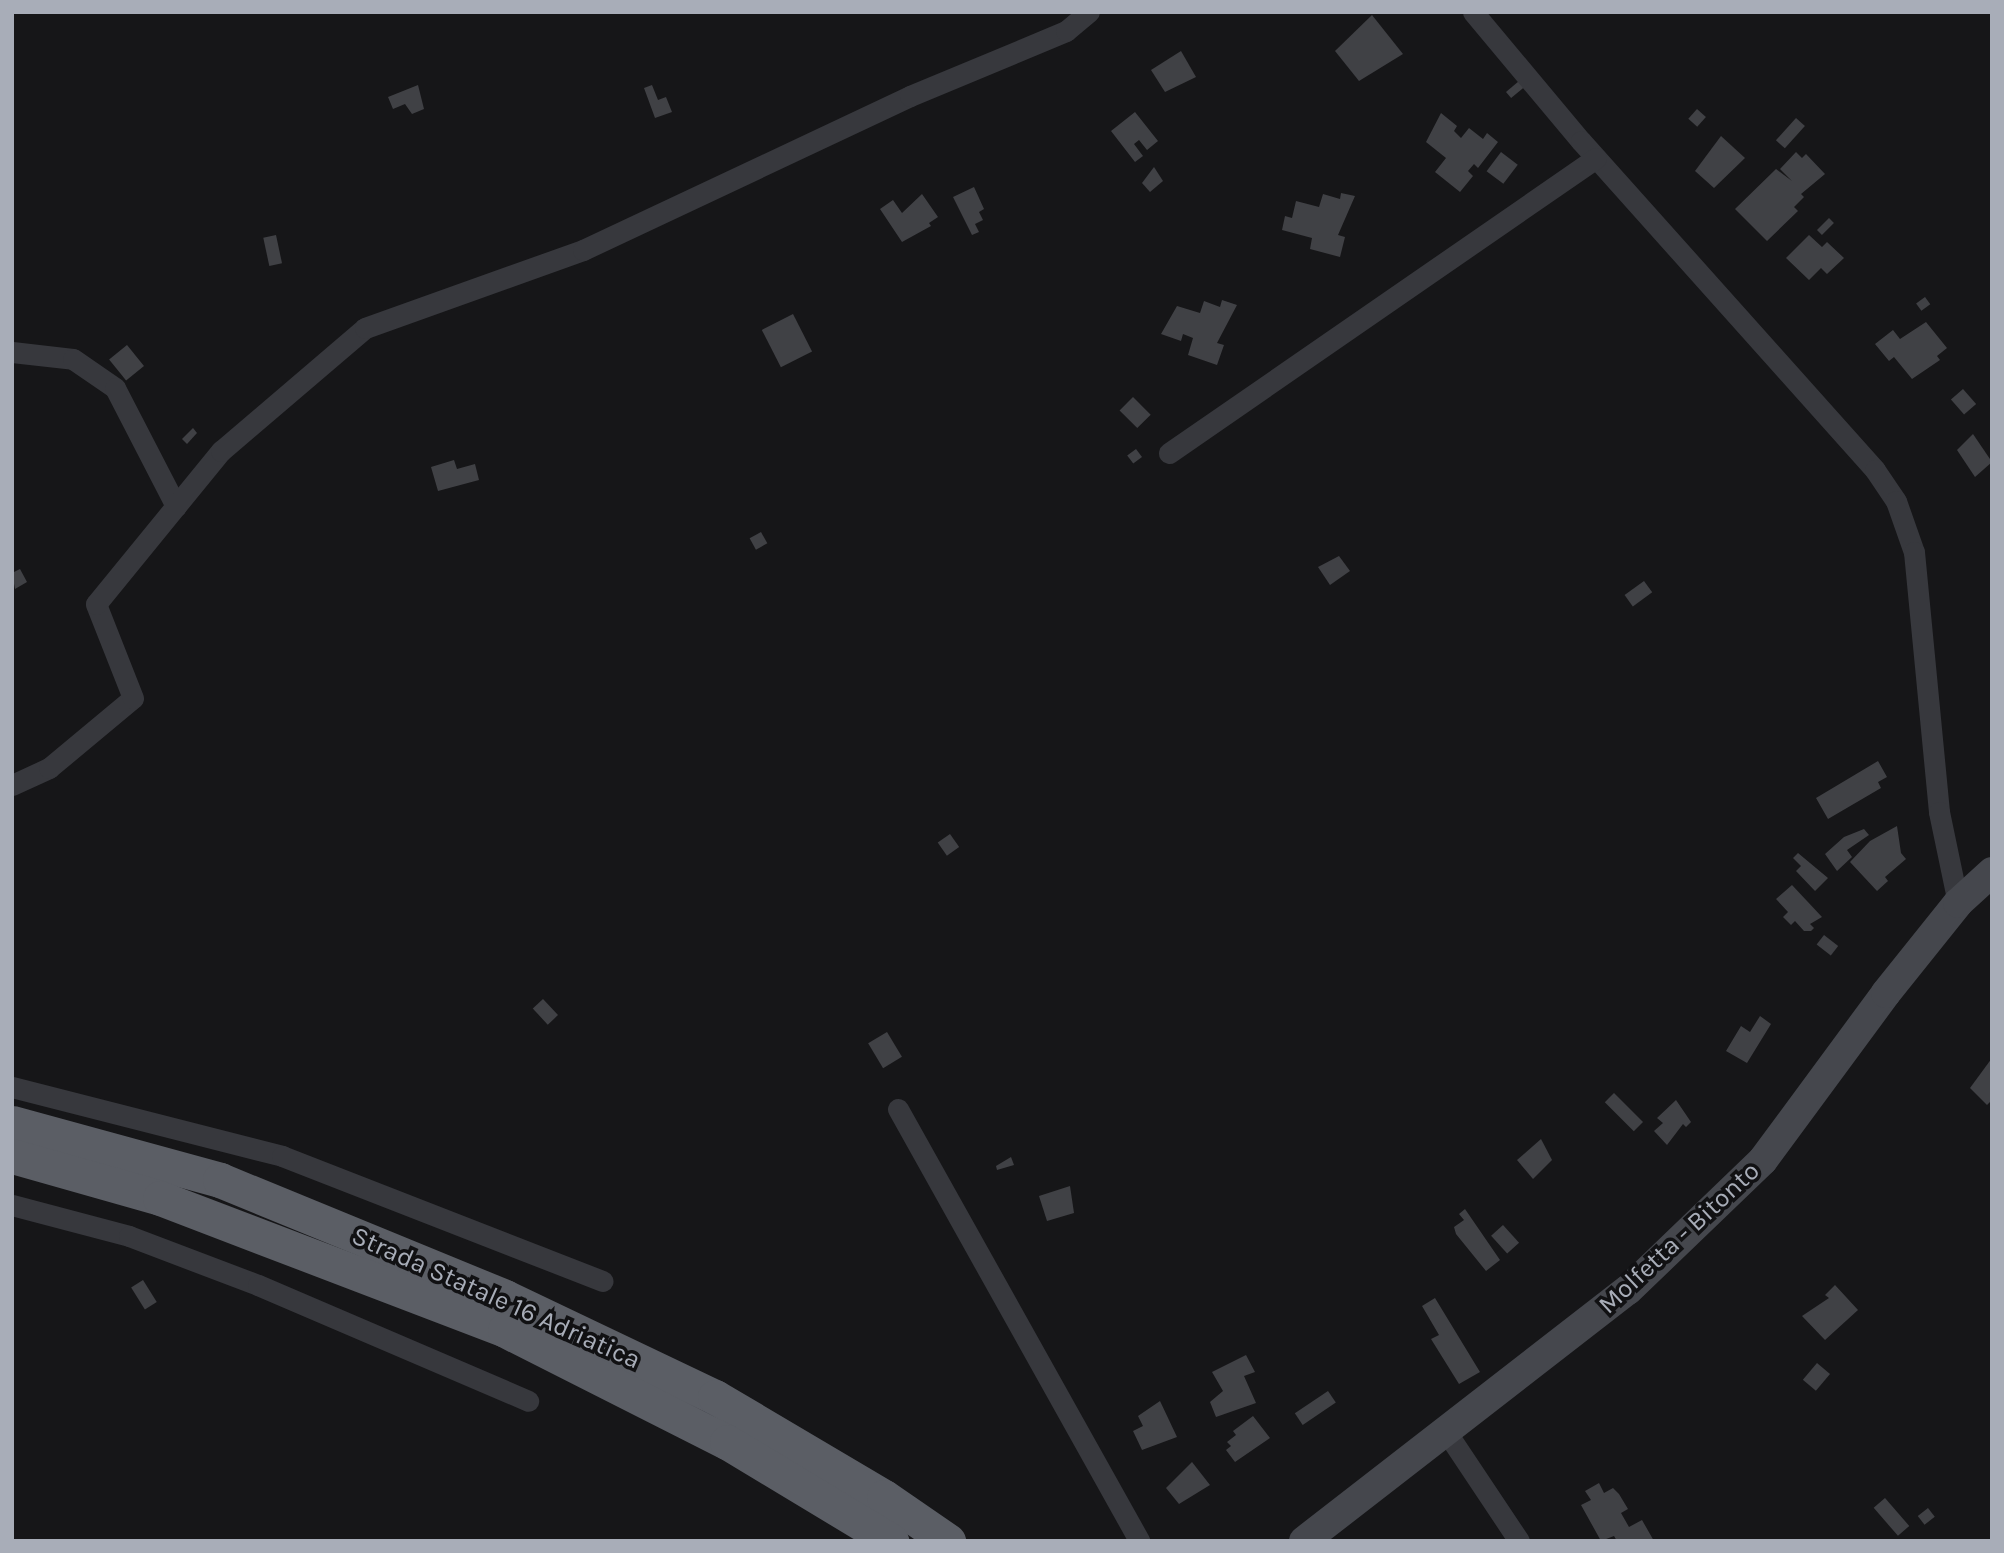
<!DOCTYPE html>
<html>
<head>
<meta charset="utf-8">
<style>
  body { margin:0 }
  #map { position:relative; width:2004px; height:1553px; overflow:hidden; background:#161618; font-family:Karla,sans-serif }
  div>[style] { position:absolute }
  .building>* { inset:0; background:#404145; transform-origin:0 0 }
  .minor>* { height:21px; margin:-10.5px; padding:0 10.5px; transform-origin:10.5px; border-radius:10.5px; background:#37383d }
  .secondary>* { height:30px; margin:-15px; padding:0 15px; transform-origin:15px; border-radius:15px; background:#45474d }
  .trunk>* { height:35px; margin:-17.5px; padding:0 17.5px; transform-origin:17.5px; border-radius:17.5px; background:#5b5e65 }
  span { translate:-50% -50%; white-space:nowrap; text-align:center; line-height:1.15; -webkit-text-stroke:7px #111113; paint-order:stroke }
  .street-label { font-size:26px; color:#a8adb8 }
  .frame { position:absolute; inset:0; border:14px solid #a8adb8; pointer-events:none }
</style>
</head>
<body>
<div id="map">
  <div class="building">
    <i style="clip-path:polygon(1372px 15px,1403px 54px,1359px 81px,1335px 51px)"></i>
    <i style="clip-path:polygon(1181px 51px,1196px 77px,1165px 92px,1151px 70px)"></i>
    <i style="left:1519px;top:81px;width:8px;height:17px;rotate:50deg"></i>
    <i style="clip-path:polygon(418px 85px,424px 109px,412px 114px,405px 104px,393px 109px,388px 97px)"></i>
    <i style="clip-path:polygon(652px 85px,658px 100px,666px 97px,672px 112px,655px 118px,644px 88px)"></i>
    <i style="left:1697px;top:109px;width:12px;height:13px;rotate:42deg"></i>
    <i style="clip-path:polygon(1135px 112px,1158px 141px,1147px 150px,1139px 140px,1134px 144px,1143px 156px,1135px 162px,1111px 131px)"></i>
    <i style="clip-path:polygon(1441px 113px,1457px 126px,1454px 131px,1461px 138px,1469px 128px,1483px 139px,1487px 133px,1498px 142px,1478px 168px,1474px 164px,1468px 171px,1473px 176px,1460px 192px,1435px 172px,1446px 158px,1426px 142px)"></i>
    <i style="left:1796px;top:118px;width:12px;height:30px;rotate:42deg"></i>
    <i style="clip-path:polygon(1721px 136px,1745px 158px,1714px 188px,1695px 171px)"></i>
    <i style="left:1501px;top:152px;width:21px;height:24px;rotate:37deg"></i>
    <i style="clip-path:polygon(1796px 152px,1802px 158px,1806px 154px,1825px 174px,1801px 194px,1804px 197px,1794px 207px,1798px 211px,1767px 241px,1735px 209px,1776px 169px,1792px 181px,1780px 169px)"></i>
    <i style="clip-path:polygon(1154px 167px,1163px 181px,1150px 192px,1142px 183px)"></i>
    <i style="clip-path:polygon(974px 187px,984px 209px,979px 212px,983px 220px,975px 224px,979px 232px,972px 235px,953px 197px)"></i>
    <i style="clip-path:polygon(1341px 193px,1355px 196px,1338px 235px,1345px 237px,1340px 257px,1310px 249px,1312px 238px,1282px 230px,1285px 216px,1292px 218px,1296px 201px,1319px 207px,1323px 194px,1340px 199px)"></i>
    <i style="clip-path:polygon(922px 194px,938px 217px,929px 223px,931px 226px,902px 242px,880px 209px,893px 200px,902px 213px)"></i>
    <i style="left:1829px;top:218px;width:7px;height:17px;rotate:45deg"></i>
    <i style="left:276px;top:235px;width:29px;height:13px;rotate:78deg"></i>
    <i style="clip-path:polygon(1809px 235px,1822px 247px,1827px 242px,1844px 258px,1827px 274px,1821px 268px,1809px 280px,1786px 258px)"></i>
    <i style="left:1925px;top:297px;width:9px;height:11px;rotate:54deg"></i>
    <i style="clip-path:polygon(1222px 300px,1237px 305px,1217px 343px,1224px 345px,1217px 365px,1188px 355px,1193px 338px,1183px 334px,1181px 341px,1161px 334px,1177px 306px,1200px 313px,1204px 301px,1220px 307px)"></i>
    <i style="left:793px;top:314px;width:42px;height:35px;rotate:63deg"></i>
    <i style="clip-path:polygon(1926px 322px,1947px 348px,1937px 356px,1940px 360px,1912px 379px,1894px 357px,1889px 361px,1875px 344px,1893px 330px,1900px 339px)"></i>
    <i style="left:127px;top:345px;width:27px;height:23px;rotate:51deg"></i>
    <i style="left:1963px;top:389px;width:20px;height:16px;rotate:49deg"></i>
    <i style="left:1133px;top:397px;width:25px;height:19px;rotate:45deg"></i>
    <i style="clip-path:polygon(193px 428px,197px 433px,187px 444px,182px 439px)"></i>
    <i style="clip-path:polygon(1973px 434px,1992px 462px,1975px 477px,1957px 450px)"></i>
    <i style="left:1136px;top:449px;width:10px;height:11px;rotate:53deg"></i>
    <i style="clip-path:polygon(454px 460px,457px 469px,475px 464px,479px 480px,438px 491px,431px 467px)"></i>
    <i style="left:761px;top:532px;width:13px;height:13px;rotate:61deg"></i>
    <i style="clip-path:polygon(1339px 556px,1350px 571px,1330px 585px,1318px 567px)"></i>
    <i style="clip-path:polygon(20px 569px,27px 582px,15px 589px,12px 573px)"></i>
    <i style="left:1644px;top:581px;width:14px;height:24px;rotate:54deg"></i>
    <i style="clip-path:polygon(1878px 761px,1887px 777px,1878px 782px,1881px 788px,1828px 819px,1816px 798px)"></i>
    <i style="clip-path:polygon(1897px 826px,1901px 853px,1906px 859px,1885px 877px,1888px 881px,1877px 891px,1850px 862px,1870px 841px)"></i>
    <i style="clip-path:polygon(1864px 829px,1869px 835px,1847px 850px,1852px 857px,1837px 871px,1825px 854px,1844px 837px)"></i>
    <i style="left:950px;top:834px;width:16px;height:15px;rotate:55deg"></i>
    <i style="clip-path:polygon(1798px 853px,1828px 878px,1815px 891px,1796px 871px,1801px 866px,1793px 858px)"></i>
    <i style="clip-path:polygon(1792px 885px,1822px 917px,1810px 924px,1814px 928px,1811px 931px,1804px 931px,1795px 921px,1791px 925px,1783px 917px,1788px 912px,1776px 899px)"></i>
    <i style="left:1824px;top:935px;width:18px;height:12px;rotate:38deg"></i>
    <i style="left:543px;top:999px;width:22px;height:14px;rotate:47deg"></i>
    <i style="clip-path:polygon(1760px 1016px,1771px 1024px,1747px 1063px,1726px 1051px,1741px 1026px,1750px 1032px)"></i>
    <i style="left:887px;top:1032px;width:29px;height:22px;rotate:59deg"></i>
    <i style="clip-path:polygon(1992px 1058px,1992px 1100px,1987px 1105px,1970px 1088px)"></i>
    <i style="left:1614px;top:1093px;width:41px;height:13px;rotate:45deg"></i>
    <i style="clip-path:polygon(1676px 1100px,1691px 1122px,1686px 1127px,1683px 1124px,1667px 1145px,1654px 1131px,1663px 1123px,1657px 1118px)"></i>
    <i style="clip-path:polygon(1541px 1139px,1552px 1160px,1533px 1179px,1517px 1160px)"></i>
    <i style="clip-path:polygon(1011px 1157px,1014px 1165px,997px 1170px,996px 1166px)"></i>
    <i style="clip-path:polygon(1070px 1186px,1074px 1213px,1047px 1221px,1039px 1196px)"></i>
    <i style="clip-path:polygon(1465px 1209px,1500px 1260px,1486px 1271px,1456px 1234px,1454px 1227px,1464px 1220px,1459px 1214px)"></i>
    <i style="left:1503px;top:1225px;width:24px;height:16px;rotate:48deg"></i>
    <i style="left:143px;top:1280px;width:26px;height:14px;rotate:58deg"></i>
    <i style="clip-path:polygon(1835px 1285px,1858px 1310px,1825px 1340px,1802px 1316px,1829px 1298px,1825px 1295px)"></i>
    <i style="clip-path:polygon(1435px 1298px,1480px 1372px,1459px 1384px,1431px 1339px,1439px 1335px,1422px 1306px)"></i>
    <i style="clip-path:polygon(1246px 1355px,1255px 1372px,1244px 1376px,1256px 1403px,1216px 1417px,1210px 1402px,1223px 1391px,1212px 1372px)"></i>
    <i style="left:1817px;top:1363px;width:17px;height:22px;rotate:40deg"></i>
    <i style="left:1328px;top:1391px;width:14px;height:40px;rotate:56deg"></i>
    <i style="clip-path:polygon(1160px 1401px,1177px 1437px,1142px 1450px,1133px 1431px,1143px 1426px,1138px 1416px)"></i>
    <i style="clip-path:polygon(1253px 1416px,1270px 1438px,1235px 1462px,1226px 1450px,1231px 1446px,1227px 1442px,1236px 1435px,1233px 1431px)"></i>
    <i style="clip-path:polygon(1192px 1462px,1210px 1485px,1179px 1504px,1166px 1488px)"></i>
    <i style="clip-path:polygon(1599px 1483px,1604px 1493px,1613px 1488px,1619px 1494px,1628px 1509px,1621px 1513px,1629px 1527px,1642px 1520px,1654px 1541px,1617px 1541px,1614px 1536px,1601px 1541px,1581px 1505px,1591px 1500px,1585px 1491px)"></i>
    <i style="left:1885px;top:1498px;width:37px;height:15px;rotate:49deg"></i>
    <i style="left:1928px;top:1508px;width:11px;height:13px;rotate:52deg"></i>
  </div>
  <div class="minor">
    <i style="left:1473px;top:12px;width:168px;rotate:50.1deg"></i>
    <i style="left:1581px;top:141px;width:441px;rotate:48.2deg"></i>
    <i style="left:1875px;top:470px;width:37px;rotate:56deg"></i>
    <i style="left:1896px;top:501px;width:54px;rotate:70.6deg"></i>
    <i style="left:1914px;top:552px;width:261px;rotate:84.5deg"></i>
    <i style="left:1939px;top:812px;width:93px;rotate:78.2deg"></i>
    <i style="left:12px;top:352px;width:61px;rotate:6.5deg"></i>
    <i style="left:73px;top:359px;width:51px;rotate:34.6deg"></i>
    <i style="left:115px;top:388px;width:133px;rotate:62.7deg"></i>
    <i style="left:1169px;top:453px;width:519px;rotate:-34.64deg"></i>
    <i style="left:12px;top:785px;width:41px;rotate:-24.7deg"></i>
    <i style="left:49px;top:768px;width:109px;rotate:-39.8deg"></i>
    <i style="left:133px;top:698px;width:101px;rotate:-111.5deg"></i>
    <i style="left:96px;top:604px;width:198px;rotate:-50.8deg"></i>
    <i style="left:221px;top:451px;width:189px;rotate:-40.5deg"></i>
    <i style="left:365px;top:328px;width:232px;rotate:-19.7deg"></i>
    <i style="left:583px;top:250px;width:361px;rotate:-25.2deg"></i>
    <i style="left:910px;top:96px;width:169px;rotate:-22.6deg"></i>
    <i style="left:1066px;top:31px;width:30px;rotate:-40deg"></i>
    <i style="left:12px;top:1087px;width:279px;rotate:14.3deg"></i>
    <i style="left:282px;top:1156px;width:344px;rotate:21.3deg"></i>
    <i style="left:898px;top:1109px;width:495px;rotate:60.8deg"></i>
    <i style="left:12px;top:1205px;width:121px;rotate:14.8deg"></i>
    <i style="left:129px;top:1236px;width:138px;rotate:20.8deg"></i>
    <i style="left:258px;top:1285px;width:294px;rotate:23.2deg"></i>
    <i style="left:1445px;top:1430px;width:133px;rotate:56.3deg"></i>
  </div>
  <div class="secondary">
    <i style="left:1304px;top:1541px;width:410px;rotate:-37.8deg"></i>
    <i style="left:1628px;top:1290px;width:187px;rotate:-43.9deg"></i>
    <i style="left:1763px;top:1160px;width:207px;rotate:-53.6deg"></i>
    <i style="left:1886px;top:993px;width:115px;rotate:-51.3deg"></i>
    <i style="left:1958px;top:903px;width:46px;rotate:-42.4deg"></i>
  </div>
  <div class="trunk">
    <i style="left:12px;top:1123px;width:216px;rotate:15.3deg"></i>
    <i style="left:220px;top:1180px;width:308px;rotate:22.3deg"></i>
    <i style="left:505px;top:1297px;width:233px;rotate:25.5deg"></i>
    <i style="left:715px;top:1397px;width:196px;rotate:30.6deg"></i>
    <i style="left:884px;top:1497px;width:78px;rotate:34.5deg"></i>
    <i style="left:12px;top:1156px;width:154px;rotate:15.8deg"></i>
    <i style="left:160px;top:1198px;width:369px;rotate:20.9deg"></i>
    <i style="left:505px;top:1330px;width:249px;rotate:26.8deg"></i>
    <i style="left:727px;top:1442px;width:192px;rotate:31.1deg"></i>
  </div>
  <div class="street-label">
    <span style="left:1679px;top:1238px;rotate:-43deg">Molfetta - Bitonto</span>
    <span style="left:496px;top:1298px;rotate:24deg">Strada Statale 16 Adriatica</span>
  </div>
  <div class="frame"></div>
</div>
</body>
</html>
